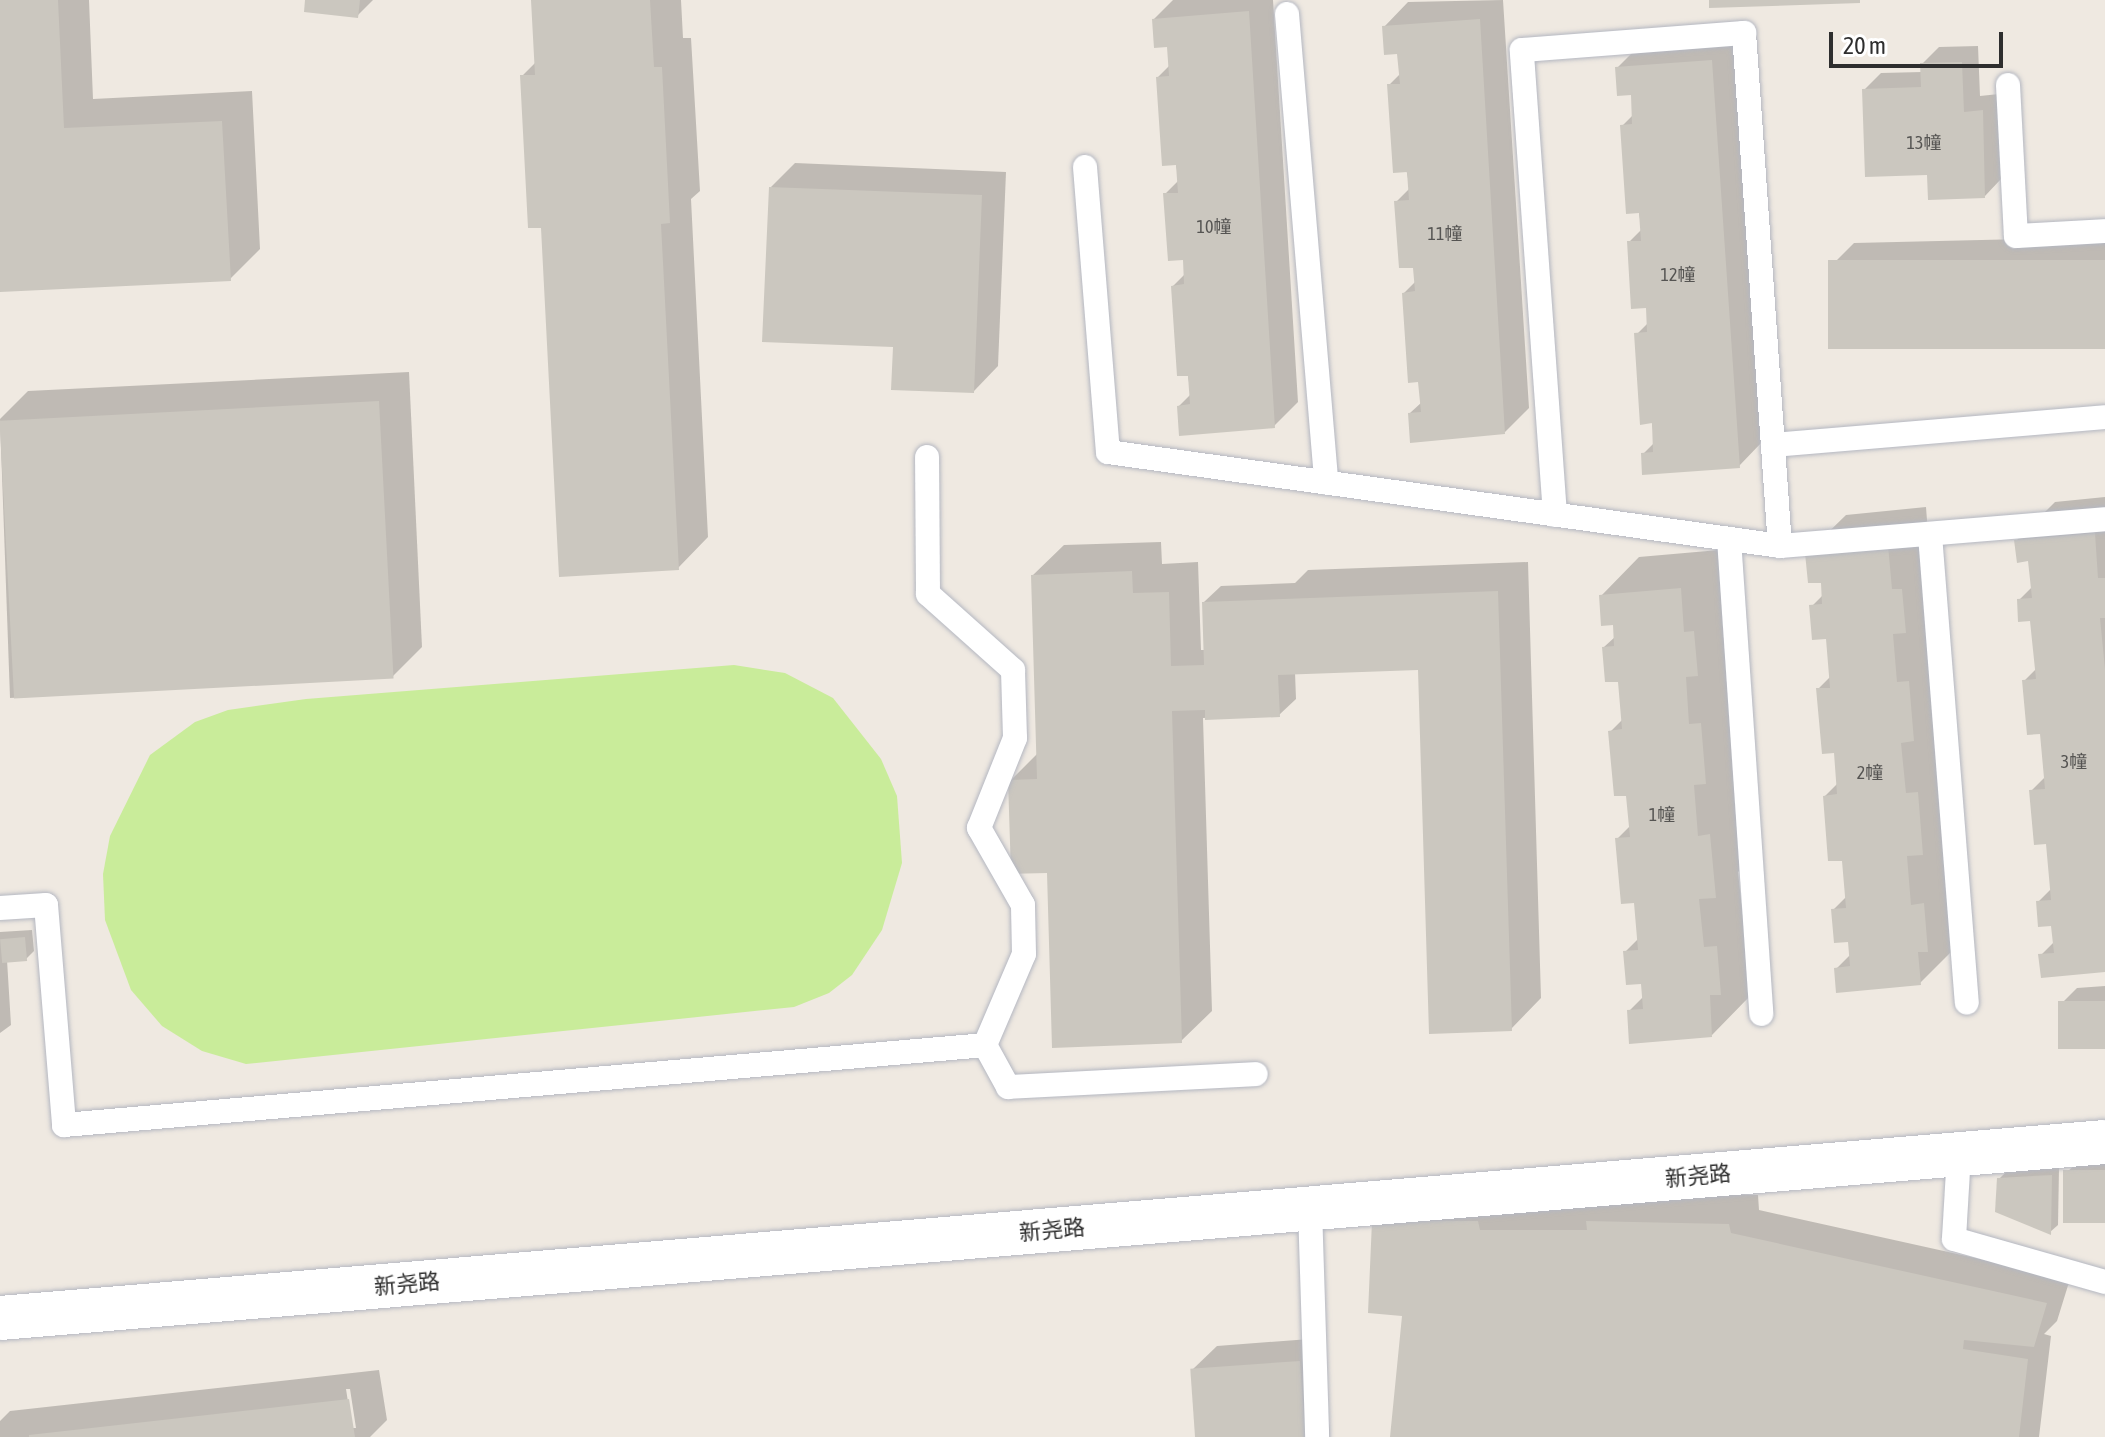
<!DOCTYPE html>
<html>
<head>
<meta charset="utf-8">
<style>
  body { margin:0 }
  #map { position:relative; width:2105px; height:1437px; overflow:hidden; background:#efe9e1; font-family:"Asap Condensed","Noto Sans SC",sans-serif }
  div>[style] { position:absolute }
  .pitch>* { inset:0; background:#c9ec9a }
  .shadow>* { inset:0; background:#0003 }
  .building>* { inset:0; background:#cbc7bf; transform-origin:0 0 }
  .roads { filter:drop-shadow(0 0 2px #b4b7c1) drop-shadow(0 0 2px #b4b7c1) }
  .service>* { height:24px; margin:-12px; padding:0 12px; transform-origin:12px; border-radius:12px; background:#fff }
  .tertiary>* { height:44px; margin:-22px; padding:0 22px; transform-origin:22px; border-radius:22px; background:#fff }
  span { translate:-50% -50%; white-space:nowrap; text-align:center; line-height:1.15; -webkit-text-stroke:8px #fff; paint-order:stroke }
  .number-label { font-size:18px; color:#555452 }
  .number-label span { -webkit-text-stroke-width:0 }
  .street-label { font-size:22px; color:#2e2e2e }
  .scale { position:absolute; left:1829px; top:32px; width:174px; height:36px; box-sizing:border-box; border:4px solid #2e2e2e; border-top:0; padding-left:10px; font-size:24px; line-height:28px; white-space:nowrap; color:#2e2e2e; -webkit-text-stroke:6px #fff; paint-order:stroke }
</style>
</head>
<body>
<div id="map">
  <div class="pitch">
    <i style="clip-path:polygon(734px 665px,785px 673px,833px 698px,881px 759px,897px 796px,902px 863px,882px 930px,852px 975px,829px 993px,794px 1007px,246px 1064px,202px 1051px,162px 1026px,131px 990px,105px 920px,103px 874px,110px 836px,150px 755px,195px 722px,228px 710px,306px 699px)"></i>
  </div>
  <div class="shadow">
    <i style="clip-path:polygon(0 0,89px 0,93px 99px,252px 91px,260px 249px,230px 279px,0 290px)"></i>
    <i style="clip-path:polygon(307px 0,373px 0,357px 16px)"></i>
    <i style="clip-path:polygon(533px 0,681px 0,683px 38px,691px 38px,700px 191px,691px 199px,708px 537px,678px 568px,543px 226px,522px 76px,536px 62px)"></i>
    <i style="clip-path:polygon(1173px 0,1273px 0,1298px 402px,1274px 426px,1179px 406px,1191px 394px,1173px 286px,1185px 274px,1184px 258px,1165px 194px,1179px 180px,1158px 77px,1170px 65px,1169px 45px,1154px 19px)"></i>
    <i style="clip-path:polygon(1503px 0,1529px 408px,1505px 432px,1410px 413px,1422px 402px,1404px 293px,1416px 281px,1415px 266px,1396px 202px,1410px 188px,1389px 85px,1401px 73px,1399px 52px,1384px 27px,1408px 2px)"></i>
    <i style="clip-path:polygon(1736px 36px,1763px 441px,1739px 466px,1643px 454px,1655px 442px,1637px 334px,1649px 322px,1648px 306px,1629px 242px,1642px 229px,1622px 126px,1634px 114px,1632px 93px,1617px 68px,1642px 43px)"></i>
    <i style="clip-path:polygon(1978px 46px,1980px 96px,1999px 94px,2001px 179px,1985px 196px,1928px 173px,1864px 90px,1881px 73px,1922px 72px,1922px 64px,1939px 47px)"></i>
    <i style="clip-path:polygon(795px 163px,1006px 172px,998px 366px,974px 391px,895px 345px,771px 187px)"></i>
    <i style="clip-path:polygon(2105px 237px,2105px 347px,1830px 267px,1854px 243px)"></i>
    <i style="clip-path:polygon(409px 372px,422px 647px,392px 677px,10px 698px,0 419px,28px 391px)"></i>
    <i style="clip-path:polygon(2105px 497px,2105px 970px,2041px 955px,2055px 941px,2053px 923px,2038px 902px,2052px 888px,2047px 842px,2031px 791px,2046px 776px,2042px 732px,2024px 681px,2037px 668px,2032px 619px,2019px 600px,2032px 587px,2030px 559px,2016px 541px,2055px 502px)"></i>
    <i style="clip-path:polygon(1926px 507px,1959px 944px,1920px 983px,1836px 969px,1851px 954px,1850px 940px,1833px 910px,1847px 896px,1844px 858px,1825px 796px,1838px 783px,1835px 750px,1818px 689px,1831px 676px,1828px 637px,1812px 606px,1824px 594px,1822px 581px,1807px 553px,1846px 515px)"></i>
    <i style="clip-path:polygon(1161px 542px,1162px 564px,1198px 562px,1201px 650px,1206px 650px,1204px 602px,1221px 586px,1295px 583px,1308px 570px,1528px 562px,1541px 998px,1511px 1029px,1420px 668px,1295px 672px,1296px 699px,1279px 715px,1203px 718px,1212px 1011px,1181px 1041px,1049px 871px,1010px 781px,1039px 752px,1033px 575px,1064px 545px)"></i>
    <i style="clip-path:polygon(1719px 550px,1736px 635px,1724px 647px,1753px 857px,1738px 872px,1742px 909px,1755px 909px,1750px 996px,1712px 1035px,1629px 1011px,1644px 996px,1643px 982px,1625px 952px,1639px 938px,1636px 901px,1617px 839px,1631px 825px,1628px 793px,1610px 732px,1623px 719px,1620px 680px,1604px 647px,1616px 636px,1614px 623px,1601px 596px,1639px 557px)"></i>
    <i style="clip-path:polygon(32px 930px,34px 951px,26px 959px,7px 960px,11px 1025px,0 1033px,0 932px)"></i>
    <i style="clip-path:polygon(2105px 986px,2105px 1047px,2060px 1005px,2077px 988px)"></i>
    <i style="clip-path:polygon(2105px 1156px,2105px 1220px,2065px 1174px,2082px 1158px)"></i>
    <i style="clip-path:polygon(2059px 1168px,2058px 1225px,2050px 1232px,1999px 1179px,2008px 1170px)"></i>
    <i style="clip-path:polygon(1618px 1192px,1758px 1195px,1759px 1210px,2070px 1279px,2057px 1321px,2044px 1334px,2051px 1336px,2039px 1437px,1392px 1437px,1404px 1315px,1374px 1222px)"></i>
    <i style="clip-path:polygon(1323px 1338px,1330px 1437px,1196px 1437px,1192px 1370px,1217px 1346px)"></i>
    <i style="clip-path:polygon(evenodd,379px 1370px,387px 1420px,370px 1437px,0 1437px,0 1421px,10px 1411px,379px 1370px,346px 1389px,350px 1389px,356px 1428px,352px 1428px,346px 1389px)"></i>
  </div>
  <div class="building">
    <i style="clip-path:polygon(0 0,58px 0,64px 128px,222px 121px,231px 281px,0 292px)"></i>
    <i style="clip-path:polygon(305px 0,360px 0,358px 18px,304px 12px)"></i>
    <i style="clip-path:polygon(531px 0,650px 0,654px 67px,662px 67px,670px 223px,661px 224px,679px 570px,559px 577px,541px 228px,528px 228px,520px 75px,535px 75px)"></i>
    <i style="clip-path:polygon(1709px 0,1860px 0,1860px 3px,1709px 8px)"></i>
    <i style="clip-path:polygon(1249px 11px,1275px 428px,1179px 436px,1177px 406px,1190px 404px,1188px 376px,1177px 376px,1171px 286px,1184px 284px,1183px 260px,1168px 261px,1163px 193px,1178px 193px,1176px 165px,1162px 166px,1156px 77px,1169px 76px,1167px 47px,1154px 48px,1152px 19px)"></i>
    <i style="clip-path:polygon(1480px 19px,1505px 434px,1410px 443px,1408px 413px,1421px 412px,1418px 382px,1408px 383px,1402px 293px,1415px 291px,1413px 268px,1399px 268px,1394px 201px,1409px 200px,1407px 172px,1393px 173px,1387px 84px,1400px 84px,1397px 54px,1384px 55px,1382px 26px)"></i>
    <i style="clip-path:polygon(1712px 60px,1740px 468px,1642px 475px,1641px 453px,1653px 452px,1652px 423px,1640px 425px,1634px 333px,1647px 332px,1646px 308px,1631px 309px,1627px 241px,1641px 241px,1639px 213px,1626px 214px,1620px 125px,1632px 124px,1631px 95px,1617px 96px,1615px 67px)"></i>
    <i style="clip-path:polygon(1962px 62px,1964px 112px,1983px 110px,1985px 198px,1928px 200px,1927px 175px,1865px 177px,1862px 89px,1921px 87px,1920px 63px)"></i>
    <i style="clip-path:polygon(769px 187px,982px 195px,974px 393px,891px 390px,893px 347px,762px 342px)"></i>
    <i style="left:2105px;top:260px;width:89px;height:277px;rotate:90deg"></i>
    <i style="left:379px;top:401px;width:278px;height:380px;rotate:87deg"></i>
    <i style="clip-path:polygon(2095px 533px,2098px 578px,2105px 578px,2105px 618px,2100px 618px,2105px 669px,2105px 972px,2041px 978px,2038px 954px,2054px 953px,2051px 926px,2038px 927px,2036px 901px,2051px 900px,2046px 844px,2034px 845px,2029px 790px,2045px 789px,2040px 734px,2027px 735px,2022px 680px,2036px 679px,2030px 621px,2018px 622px,2017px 599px,2032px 598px,2028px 561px,2017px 563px,2014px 540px)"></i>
    <i style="clip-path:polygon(1888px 545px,1892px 589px,1902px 589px,1906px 633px,1893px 634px,1897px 682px,1909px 681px,1914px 741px,1901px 743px,1906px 793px,1918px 792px,1923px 855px,1907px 856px,1911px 905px,1924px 903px,1928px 952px,1918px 952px,1921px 985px,1836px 993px,1834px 968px,1850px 966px,1848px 942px,1834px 943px,1831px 909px,1846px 908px,1842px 861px,1828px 861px,1823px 796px,1837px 794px,1834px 753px,1822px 754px,1816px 688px,1830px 688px,1826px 639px,1812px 640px,1809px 605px,1822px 604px,1821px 583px,1808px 583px,1805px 553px)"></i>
    <i style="clip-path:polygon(1132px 571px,1133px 593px,1169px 592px,1171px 666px,1204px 665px,1202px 602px,1498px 591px,1512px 1031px,1429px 1034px,1418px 670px,1278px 675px,1280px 717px,1205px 720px,1205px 710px,1172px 711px,1182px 1043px,1052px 1048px,1047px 873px,1011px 874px,1008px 780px,1037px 779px,1031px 575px)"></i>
    <i style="clip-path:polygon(1681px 588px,1684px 632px,1694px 631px,1698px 676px,1686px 677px,1689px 724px,1701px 723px,1706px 784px,1694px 785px,1698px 836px,1710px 834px,1716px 898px,1699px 899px,1704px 947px,1717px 946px,1721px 995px,1710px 995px,1712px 1037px,1629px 1044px,1627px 1010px,1643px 1009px,1641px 984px,1626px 985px,1623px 951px,1638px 950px,1634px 903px,1621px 904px,1615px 838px,1630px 837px,1626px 796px,1614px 796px,1608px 731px,1622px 729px,1618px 682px,1605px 682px,1602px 647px,1614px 646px,1613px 625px,1601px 626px,1599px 595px)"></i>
    <i style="left:25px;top:937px;width:24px;height:25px;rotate:85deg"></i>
    <i style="left:2105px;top:1001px;width:48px;height:47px;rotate:90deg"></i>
    <i style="left:2105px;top:1170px;width:53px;height:42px;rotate:90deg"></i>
    <i style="clip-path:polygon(2052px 1175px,2051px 1235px,1995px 1212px,1997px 1178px)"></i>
    <i style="clip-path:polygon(1372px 1221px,1478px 1221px,1480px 1230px,1587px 1230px,1586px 1221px,1729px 1224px,1731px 1233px,2047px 1303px,2034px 1347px,1964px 1340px,1963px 1349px,2028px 1359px,2019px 1437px,1390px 1437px,1402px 1316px,1368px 1313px)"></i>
    <i style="left:1300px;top:1361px;width:76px;height:110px;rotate:86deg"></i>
    <i style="clip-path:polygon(349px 1399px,355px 1437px,29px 1437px,29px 1435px)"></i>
  </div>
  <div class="roads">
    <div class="service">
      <i style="left:1287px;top:14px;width:470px;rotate:85.2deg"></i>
      <i style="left:2008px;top:85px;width:151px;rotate:87deg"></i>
      <i style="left:2016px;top:236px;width:89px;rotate:-3.2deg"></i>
      <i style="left:1085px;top:167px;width:286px;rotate:85.4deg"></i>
      <i style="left:1108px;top:452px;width:679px;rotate:7.96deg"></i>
      <i style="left:1780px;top:546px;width:326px;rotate:-4.7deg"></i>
      <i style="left:1773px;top:445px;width:333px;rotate:-4.8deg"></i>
      <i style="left:1555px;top:515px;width:466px;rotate:-94.1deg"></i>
      <i style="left:1522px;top:50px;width:223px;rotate:-4.4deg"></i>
      <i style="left:1744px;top:33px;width:514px;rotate:85.99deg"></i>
      <i style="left:1930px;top:535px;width:469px;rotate:85.5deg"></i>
      <i style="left:1729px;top:539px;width:476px;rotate:86.1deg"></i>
      <i style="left:0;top:908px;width:46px;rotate:-3.7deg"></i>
      <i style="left:46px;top:905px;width:221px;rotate:85.3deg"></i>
      <i style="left:64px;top:1125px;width:924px;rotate:-4.96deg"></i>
      <i style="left:985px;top:1045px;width:99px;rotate:-66.8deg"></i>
      <i style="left:1024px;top:954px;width:49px;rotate:-91.2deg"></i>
      <i style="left:1023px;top:905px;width:89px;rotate:-119.7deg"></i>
      <i style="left:979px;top:828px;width:97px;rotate:-68.2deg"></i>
      <i style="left:1015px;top:738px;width:68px;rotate:-91.7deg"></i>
      <i style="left:1013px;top:670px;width:114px;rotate:-138.2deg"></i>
      <i style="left:928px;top:594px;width:137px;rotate:-90.4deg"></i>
      <i style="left:985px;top:1045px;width:48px;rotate:61.3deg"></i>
      <i style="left:1008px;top:1087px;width:248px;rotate:-3deg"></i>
      <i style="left:1959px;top:1154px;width:85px;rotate:93.4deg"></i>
      <i style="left:1954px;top:1239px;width:157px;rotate:15.9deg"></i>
      <i style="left:1310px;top:1208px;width:229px;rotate:88.2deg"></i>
    </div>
    <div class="tertiary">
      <i style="left:0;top:1318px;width:2112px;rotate:-4.78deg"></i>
    </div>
  </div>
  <div class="number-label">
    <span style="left:1924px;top:143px">13幢</span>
    <span style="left:1214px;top:227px">10幢</span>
    <span style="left:1445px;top:234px">11幢</span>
    <span style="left:1678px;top:275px">12幢</span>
    <span style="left:2074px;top:762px">3幢</span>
    <span style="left:1870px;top:773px">2幢</span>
    <span style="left:1662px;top:815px">1幢</span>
  </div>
  <div class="street-label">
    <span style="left:1698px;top:1176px;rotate:-5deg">新尧路</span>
    <span style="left:1052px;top:1230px;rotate:-5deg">新尧路</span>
    <span style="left:407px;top:1284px;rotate:-5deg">新尧路</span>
  </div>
  <div class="scale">20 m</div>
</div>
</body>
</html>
